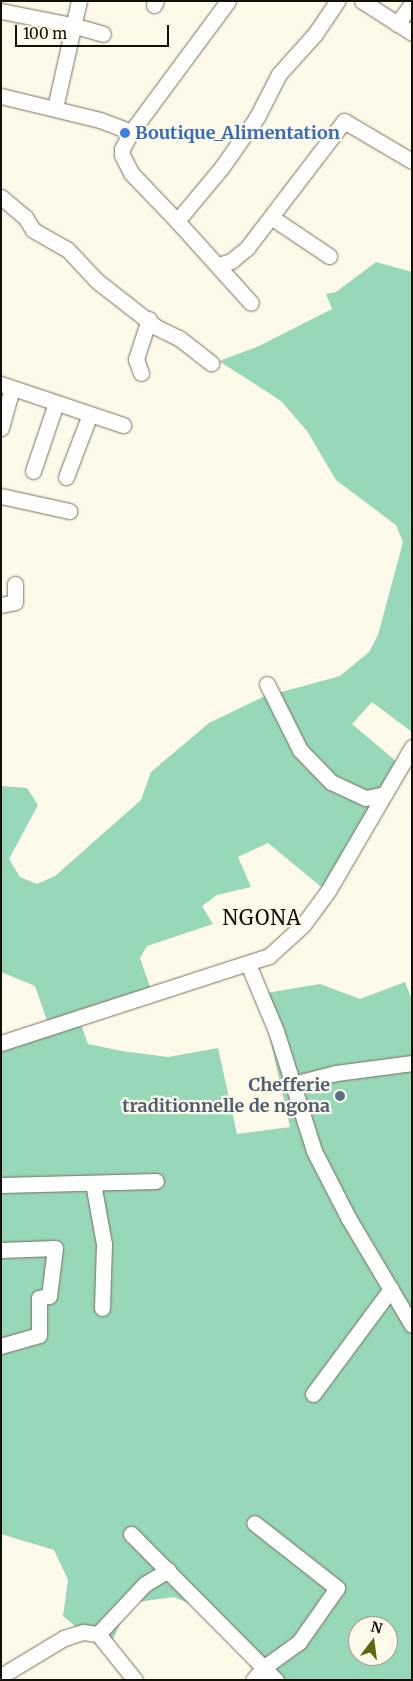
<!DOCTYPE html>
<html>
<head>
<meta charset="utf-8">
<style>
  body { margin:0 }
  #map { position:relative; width:413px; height:1681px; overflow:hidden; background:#fefaea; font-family:Merriweather,serif }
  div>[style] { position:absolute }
  .green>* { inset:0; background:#97d8b8 }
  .roads { filter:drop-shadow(0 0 1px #78715a) drop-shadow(0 0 1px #78715a) }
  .minor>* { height:15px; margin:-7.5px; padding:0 7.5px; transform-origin:7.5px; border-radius:7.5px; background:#fff }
  .dots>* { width:14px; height:14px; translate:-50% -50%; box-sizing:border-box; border:2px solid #fefaea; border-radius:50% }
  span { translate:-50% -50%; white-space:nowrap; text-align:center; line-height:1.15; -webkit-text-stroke:4.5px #fefaea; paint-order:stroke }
  .shop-label { font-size:18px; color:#366cbe; font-weight:700 }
  .left { translate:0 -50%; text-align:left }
  .service-label { font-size:18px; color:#4e5e75; font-weight:700 }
  .right { translate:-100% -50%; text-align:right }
  .quarter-label { font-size:20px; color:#121007; letter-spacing:1px }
  .frame { position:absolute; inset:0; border:2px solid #121007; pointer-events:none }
  .north { position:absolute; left:348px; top:1616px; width:50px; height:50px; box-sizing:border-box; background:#fefaea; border:1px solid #a09c8f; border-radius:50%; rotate:15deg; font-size:14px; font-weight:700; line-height:20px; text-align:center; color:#121007 }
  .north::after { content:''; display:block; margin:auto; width:18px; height:22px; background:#5e670a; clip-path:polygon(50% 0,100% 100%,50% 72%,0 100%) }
  .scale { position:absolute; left:15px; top:25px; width:154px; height:22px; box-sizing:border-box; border:2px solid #121007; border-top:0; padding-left:6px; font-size:15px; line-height:18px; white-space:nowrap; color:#121007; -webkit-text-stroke:4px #fefaea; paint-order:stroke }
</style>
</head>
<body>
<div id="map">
  <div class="green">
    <i style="clip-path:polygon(evenodd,376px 262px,412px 272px,412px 732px,372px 702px,352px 724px,403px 767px,325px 890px,268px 843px,238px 857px,251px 887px,217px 895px,202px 906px,213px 924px,147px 946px,140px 958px,152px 993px,79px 1019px,88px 1044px,122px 1051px,168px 1057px,218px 1048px,237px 1134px,290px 1127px,260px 994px,320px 984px,360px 999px,405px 982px,412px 1000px,412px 1680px,283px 1680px,218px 1615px,174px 1597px,130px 1603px,112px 1641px,88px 1637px,63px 1616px,68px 1580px,54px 1550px,1px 1534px,1px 1043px,50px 1029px,35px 986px,1px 972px,1px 786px,27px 788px,38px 805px,9px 859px,20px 877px,37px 884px,55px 876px,141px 800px,151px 772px,209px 723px,263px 697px,340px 676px,369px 652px,378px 635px,403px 542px,396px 525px,336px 480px,307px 431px,281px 401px,219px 361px,259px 346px,332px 309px,326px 294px,336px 292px,376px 262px,358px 1626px,388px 1626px,388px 1656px,358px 1656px,358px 1626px)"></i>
  </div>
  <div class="roads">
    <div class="minor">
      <i style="left:228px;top:1px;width:163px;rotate:126.5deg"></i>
      <i style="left:131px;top:132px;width:19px;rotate:118deg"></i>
      <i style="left:122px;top:149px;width:6px;rotate:90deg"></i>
      <i style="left:122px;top:155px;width:20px;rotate:63deg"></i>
      <i style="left:131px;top:173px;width:66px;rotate:46.2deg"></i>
      <i style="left:177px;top:221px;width:70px;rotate:-50.2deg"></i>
      <i style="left:222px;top:167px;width:61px;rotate:-55deg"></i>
      <i style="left:257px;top:117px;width:48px;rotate:-62.9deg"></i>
      <i style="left:279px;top:74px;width:54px;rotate:-48deg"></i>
      <i style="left:315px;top:34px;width:40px;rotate:-56deg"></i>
      <i style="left:362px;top:1px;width:59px;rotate:32.6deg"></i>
      <i style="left:154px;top:5px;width:4px;rotate:-63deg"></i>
      <i style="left:1px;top:11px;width:72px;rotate:11.2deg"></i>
      <i style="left:72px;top:25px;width:32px;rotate:16deg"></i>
      <i style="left:397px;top:24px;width:26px;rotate:-54deg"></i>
      <i style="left:1px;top:96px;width:102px;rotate:13.6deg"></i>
      <i style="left:100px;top:120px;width:33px;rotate:21deg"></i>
      <i style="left:55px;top:108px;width:110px;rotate:-77.4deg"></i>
      <i style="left:1px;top:197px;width:31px;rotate:40deg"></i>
      <i style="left:25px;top:217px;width:15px;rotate:58deg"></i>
      <i style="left:33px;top:230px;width:40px;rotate:29.7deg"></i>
      <i style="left:68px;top:250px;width:42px;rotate:46.9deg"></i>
      <i style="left:97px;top:281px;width:75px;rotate:37.9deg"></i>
      <i style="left:156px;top:327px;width:25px;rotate:26deg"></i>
      <i style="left:179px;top:338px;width:41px;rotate:38deg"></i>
      <i style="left:271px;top:217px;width:70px;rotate:33.9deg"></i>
      <i style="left:177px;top:221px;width:110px;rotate:47.9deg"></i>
      <i style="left:219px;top:265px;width:13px;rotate:-18deg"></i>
      <i style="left:231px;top:261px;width:21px;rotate:-39deg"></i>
      <i style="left:247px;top:248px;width:160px;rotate:-52.6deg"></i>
      <i style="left:344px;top:121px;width:79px;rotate:30.5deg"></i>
      <i style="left:141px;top:373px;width:15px;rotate:-110deg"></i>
      <i style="left:136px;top:359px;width:42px;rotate:-72deg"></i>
      <i style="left:1px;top:384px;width:129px;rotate:18.6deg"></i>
      <i style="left:1px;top:428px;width:41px;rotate:-74.6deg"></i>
      <i style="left:33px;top:471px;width:72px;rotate:-71.3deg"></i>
      <i style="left:66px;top:477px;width:67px;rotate:-69.1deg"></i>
      <i style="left:1px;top:496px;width:70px;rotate:12.4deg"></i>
      <i style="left:1px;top:605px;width:14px;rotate:-12deg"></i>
      <i style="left:15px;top:602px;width:18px;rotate:-90deg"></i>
      <i style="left:267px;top:684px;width:74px;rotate:63.4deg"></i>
      <i style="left:300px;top:750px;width:45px;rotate:45.9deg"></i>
      <i style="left:331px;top:782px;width:38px;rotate:25deg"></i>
      <i style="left:366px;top:798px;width:19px;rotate:-12deg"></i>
      <i style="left:248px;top:964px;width:73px;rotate:67.3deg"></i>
      <i style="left:276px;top:1031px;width:126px;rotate:72.4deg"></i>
      <i style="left:314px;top:1151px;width:76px;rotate:62.8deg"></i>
      <i style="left:349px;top:1219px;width:123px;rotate:59.3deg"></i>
      <i style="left:1px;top:1043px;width:282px;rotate:-18deg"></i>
      <i style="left:269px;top:956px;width:46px;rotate:-42.4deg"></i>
      <i style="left:303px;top:925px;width:42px;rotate:-53.7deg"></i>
      <i style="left:328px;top:891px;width:167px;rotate:-59.7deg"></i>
      <i style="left:293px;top:1084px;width:44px;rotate:-14.3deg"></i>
      <i style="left:336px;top:1073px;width:77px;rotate:-7.5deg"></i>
      <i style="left:93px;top:1183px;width:62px;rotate:79.8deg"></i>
      <i style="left:104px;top:1244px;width:64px;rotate:91.8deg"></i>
      <i style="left:1px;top:1185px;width:155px;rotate:-1.5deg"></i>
      <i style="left:1px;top:1250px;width:54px;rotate:-2.1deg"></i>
      <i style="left:55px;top:1248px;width:48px;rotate:97.1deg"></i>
      <i style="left:49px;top:1296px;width:10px;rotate:169deg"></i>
      <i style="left:39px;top:1298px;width:37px;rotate:90deg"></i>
      <i style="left:39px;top:1335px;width:40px;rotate:164deg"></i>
      <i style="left:313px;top:1394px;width:131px;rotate:-53.4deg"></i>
      <i style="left:131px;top:1534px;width:206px;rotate:45.2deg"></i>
      <i style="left:98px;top:1634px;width:69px;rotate:-46.8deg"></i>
      <i style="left:145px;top:1584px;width:27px;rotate:-31deg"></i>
      <i style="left:1px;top:1676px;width:74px;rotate:-31.1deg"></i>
      <i style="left:64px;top:1638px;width:20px;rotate:-18deg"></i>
      <i style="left:83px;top:1632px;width:15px;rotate:8deg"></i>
      <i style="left:98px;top:1634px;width:59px;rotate:51.2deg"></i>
      <i style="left:253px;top:1680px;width:16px;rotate:-50deg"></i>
      <i style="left:263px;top:1668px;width:44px;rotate:-35.8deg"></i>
      <i style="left:299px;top:1642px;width:66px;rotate:-54.9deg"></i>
      <i style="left:337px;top:1588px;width:105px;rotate:-141.9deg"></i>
    </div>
  </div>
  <div class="dots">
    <i style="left:125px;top:133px;background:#3f7fe0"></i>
    <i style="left:340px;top:1096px;background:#5c6f8a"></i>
  </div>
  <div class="shop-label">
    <span class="left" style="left:135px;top:133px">Boutique_Alimentation</span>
  </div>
  <div class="service-label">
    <span class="right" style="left:330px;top:1096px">Chefferie<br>traditionnelle de ngona</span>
  </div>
  <div class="quarter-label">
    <span style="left:262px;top:917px">NGONA</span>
  </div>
  <div class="frame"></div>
  <div class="north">N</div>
  <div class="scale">100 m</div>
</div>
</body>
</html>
